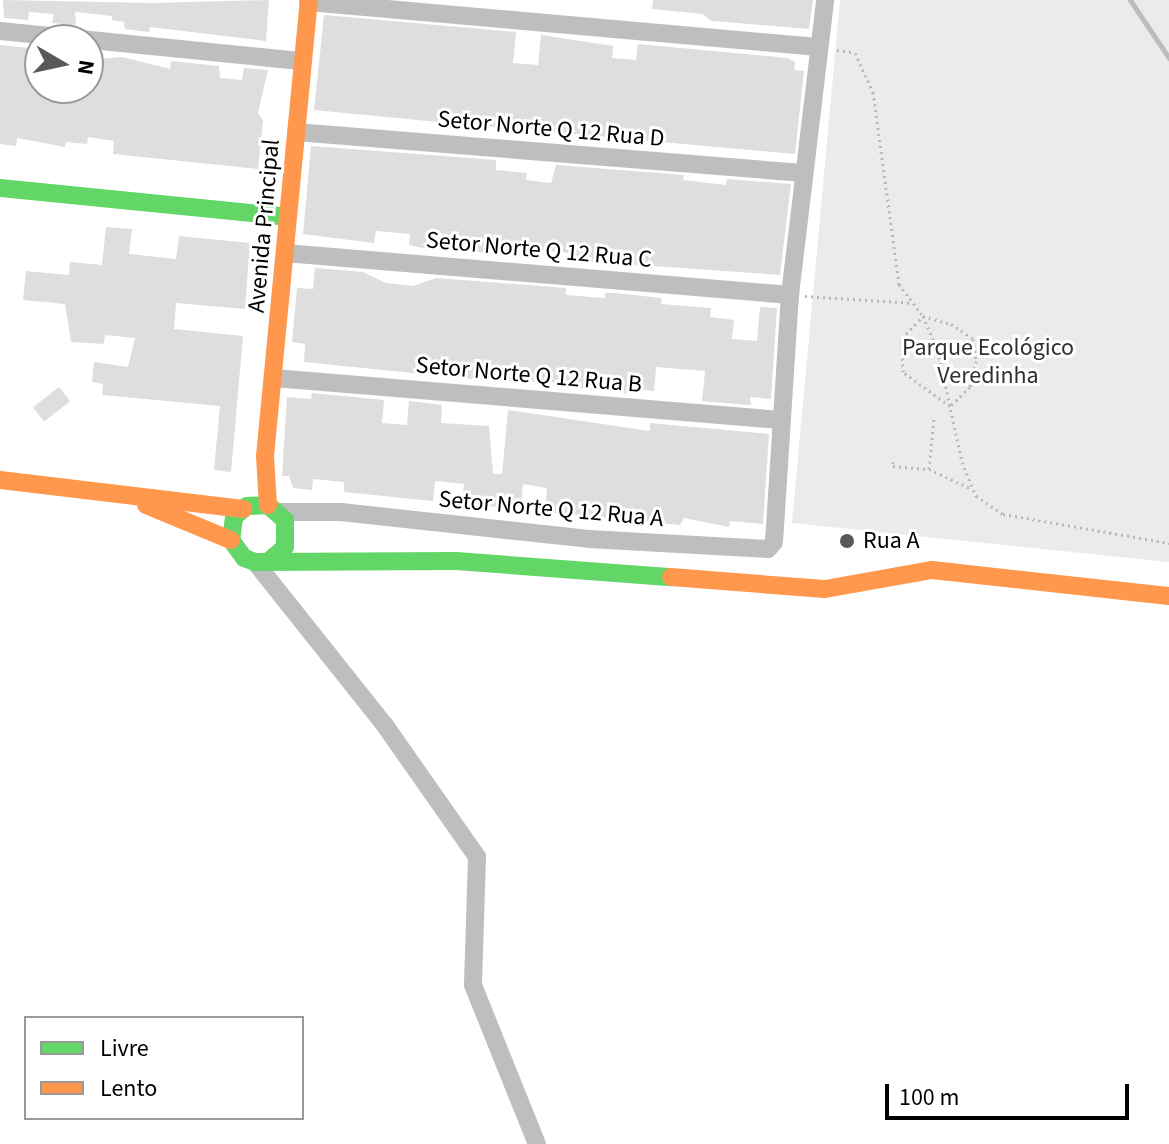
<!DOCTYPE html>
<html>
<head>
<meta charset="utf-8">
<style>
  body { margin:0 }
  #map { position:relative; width:1169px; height:1144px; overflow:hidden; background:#fff; font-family:"Source Sans 3",sans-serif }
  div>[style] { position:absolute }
  .green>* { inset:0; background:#ebebeb }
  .stream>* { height:5px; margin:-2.5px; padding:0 2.5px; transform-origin:2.5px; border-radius:2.5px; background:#bdbdbd }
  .building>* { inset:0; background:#dedede; transform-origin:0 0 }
  .path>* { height:3px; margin-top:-1.5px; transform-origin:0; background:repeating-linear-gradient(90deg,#b9b9b9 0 2px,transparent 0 6px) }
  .street>* { height:18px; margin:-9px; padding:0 9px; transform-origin:9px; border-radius:9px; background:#bebebe }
  .fast>* { height:18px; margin:-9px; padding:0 9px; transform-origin:9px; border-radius:9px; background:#63d668 }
  .slow>* { height:18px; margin:-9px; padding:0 9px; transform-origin:9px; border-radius:9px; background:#ff974d }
  .dots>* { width:22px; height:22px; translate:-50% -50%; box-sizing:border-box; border:4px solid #fff; border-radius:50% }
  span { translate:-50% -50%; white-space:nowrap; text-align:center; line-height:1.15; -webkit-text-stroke:6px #fff; paint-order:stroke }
  .street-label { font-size:24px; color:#000 }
  .park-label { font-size:24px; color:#313131 }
  .poi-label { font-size:24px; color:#000 }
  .left { translate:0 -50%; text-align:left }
  .legend { position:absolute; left:24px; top:1016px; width:280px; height:104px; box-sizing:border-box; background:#fff; border:2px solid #999; margin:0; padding:10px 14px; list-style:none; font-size:24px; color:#000 }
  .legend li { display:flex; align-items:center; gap:16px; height:40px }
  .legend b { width:40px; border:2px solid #999 }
  .north { position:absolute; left:24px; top:24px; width:80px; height:80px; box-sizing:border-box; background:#fff; border:2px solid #999; border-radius:50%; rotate:99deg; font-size:22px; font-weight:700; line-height:32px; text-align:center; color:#000 }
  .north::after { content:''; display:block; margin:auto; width:28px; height:36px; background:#595959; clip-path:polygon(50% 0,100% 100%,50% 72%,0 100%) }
  .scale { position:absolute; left:885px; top:1084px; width:244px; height:36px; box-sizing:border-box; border:4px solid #000; border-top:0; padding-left:10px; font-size:24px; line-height:28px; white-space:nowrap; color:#000; -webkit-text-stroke:6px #fff; paint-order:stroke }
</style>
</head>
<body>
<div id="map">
  <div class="green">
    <i style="clip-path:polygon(840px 0,1169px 0,1169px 562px,792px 523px)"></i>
  </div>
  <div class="stream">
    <i style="left:1130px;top:0;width:70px;rotate:56.1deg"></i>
  </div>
  <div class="building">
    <i style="clip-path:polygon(3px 0,152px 3px,269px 0,266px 41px,150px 27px,149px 32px,125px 29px,124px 22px,112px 20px,112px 16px,75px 12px,76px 25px,52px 23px,54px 14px,29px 12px,28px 20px,4px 18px)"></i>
    <i style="clip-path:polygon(653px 0,813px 0,809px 29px,712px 21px,702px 14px,652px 9px)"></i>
    <i style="clip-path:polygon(324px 15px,516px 32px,513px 63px,538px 65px,541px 35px,613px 46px,612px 58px,636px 60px,638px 44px,788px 58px,795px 62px,794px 70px,804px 71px,795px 154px,483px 126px,483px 120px,460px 118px,459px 124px,314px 110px)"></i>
    <i style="clip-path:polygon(0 45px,40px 49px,40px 88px,88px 88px,88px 60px,122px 57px,170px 69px,171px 61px,219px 66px,220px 78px,242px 80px,244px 68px,268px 70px,258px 113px,263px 120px,258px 169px,113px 154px,114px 141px,88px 137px,87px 144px,66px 142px,65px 147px,17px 138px,16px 146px,0 144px)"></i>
    <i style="clip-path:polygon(311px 146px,496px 160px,496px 170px,527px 173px,526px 180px,551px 183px,556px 165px,684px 175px,683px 180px,726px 185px,727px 179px,791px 184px,780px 275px,568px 260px,569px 253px,520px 248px,519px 255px,423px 248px,409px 245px,410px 234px,376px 231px,374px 243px,303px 234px)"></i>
    <i style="clip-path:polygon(106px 227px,132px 229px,129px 254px,176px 259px,179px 236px,250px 243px,245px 309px,176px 303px,174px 329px,243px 336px,231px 472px,214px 470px,220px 406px,102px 395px,103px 384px,92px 382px,94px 362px,128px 367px,135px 338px,105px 335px,104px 344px,71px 342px,65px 304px,23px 300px,26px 271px,69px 275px,70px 262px,102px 265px)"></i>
    <i style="clip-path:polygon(315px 268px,363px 272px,386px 283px,413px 286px,436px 278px,566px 288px,566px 295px,605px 298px,605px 293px,614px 293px,662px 298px,661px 304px,711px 308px,710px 317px,734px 320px,732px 339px,757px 341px,760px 307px,777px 308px,771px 399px,750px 397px,751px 405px,702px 401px,705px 371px,656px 367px,654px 391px,630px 388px,630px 394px,581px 389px,575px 383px,510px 381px,483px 373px,484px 380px,459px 378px,459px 372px,423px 369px,422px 374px,304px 362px,305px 344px,292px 342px,297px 288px,313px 289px)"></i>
    <i style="left:59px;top:387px;width:18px;height:33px;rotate:52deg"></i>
    <i style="clip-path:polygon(312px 393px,384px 400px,382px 423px,407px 425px,409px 401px,442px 405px,441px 423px,489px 426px,493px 474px,502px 474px,508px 410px,650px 431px,650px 423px,769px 434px,763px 524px,730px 521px,729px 527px,684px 518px,680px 525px,545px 512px,547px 488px,523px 484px,521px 505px,496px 503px,496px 507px,462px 502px,464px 484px,435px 481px,433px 501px,344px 492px,344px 482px,313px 479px,312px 490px,293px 488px,289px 476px,282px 476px,287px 397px,311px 399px)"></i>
  </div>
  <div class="path">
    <i style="left:837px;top:50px;width:18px;rotate:9deg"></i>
    <i style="left:855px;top:53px;width:43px;rotate:65.2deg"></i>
    <i style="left:873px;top:92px;width:194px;rotate:82.3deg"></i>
    <i style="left:899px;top:284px;width:40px;rotate:53deg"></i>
    <i style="left:923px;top:316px;width:38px;rotate:67deg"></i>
    <i style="left:938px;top:351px;width:114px;rotate:77.8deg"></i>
    <i style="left:962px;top:462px;width:37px;rotate:68deg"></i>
    <i style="left:976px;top:496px;width:32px;rotate:34deg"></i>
    <i style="left:1003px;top:514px;width:169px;rotate:9.9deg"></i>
    <i style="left:805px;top:296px;width:108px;rotate:3.7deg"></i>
    <i style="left:923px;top:316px;width:29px;rotate:16deg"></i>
    <i style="left:951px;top:324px;width:27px;rotate:34deg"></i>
    <i style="left:973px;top:339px;width:22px;rotate:82deg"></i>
    <i style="left:976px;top:361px;width:27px;rotate:103deg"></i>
    <i style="left:970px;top:387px;width:28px;rotate:136deg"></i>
    <i style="left:950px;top:406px;width:58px;rotate:-144.1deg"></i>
    <i style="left:903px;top:372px;width:34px;rotate:-92deg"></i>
    <i style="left:902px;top:338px;width:30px;rotate:-46deg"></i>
    <i style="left:893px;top:462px;width:4px;rotate:90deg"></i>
    <i style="left:893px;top:466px;width:36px;rotate:5deg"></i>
    <i style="left:929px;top:469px;width:51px;rotate:-84.4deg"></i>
    <i style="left:929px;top:469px;width:47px;rotate:24.9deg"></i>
  </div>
  <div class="street">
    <i style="left:308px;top:2px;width:512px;rotate:5.04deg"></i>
    <i style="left:0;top:31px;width:304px;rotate:5.7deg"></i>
    <i style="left:296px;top:132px;width:509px;rotate:4.62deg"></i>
    <i style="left:285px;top:253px;width:507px;rotate:4.75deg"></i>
    <i style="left:274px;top:378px;width:508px;rotate:4.74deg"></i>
    <i style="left:280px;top:512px;width:61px"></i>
    <i style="left:341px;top:512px;width:249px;rotate:6.2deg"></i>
    <i style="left:589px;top:539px;width:179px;rotate:3.2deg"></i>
    <i style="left:768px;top:549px;width:9px;rotate:-49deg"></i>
    <i style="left:774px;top:542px;width:248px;rotate:-86.3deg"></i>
    <i style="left:790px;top:295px;width:297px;rotate:-83.2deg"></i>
    <i style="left:255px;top:562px;width:207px;rotate:51.5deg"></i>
    <i style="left:384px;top:724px;width:162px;rotate:55deg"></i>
    <i style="left:477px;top:857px;width:128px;rotate:91.8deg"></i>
    <i style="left:473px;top:985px;width:171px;rotate:68.1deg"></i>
  </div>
  <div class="fast">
    <i style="left:0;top:188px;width:289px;rotate:5.7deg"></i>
    <i style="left:269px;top:561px;width:21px;rotate:-41deg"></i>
    <i style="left:285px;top:547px;width:27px;rotate:-90deg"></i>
    <i style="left:285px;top:520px;width:23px;rotate:-139deg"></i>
    <i style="left:268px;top:505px;width:21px;rotate:177deg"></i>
    <i style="left:247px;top:506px;width:17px;rotate:140deg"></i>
    <i style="left:234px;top:517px;width:23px;rotate:97deg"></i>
    <i style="left:231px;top:540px;width:22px;rotate:54deg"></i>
    <i style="left:244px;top:558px;width:12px;rotate:20deg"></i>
    <i style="left:255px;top:562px;width:201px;rotate:-0.3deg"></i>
    <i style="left:456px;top:561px;width:216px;rotate:4.3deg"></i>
  </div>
  <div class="slow">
    <i style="left:0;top:480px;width:245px;rotate:6.8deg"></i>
    <i style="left:146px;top:505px;width:92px;rotate:22.4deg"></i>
    <i style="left:268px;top:505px;width:49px;rotate:-93.5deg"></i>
    <i style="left:265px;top:456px;width:458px;rotate:-84.5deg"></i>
    <i style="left:671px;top:577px;width:154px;rotate:4.5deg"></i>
    <i style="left:825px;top:589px;width:109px;rotate:-10.1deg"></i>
    <i style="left:932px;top:570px;width:238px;rotate:6.3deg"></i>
  </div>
  <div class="dots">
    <i style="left:847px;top:541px;background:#595959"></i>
  </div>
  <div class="street-label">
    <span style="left:551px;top:129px;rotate:5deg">Setor Norte Q 12 Rua D</span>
    <span style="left:264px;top:226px;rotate:-85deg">Avenida Principal</span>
    <span style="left:539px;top:250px;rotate:5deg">Setor Norte Q 12 Rua C</span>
    <span style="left:529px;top:375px;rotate:5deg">Setor Norte Q 12 Rua B</span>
    <span style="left:551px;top:509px;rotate:5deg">Setor Norte Q 12 Rua A</span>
  </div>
  <div class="park-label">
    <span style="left:988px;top:362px">Parque Ecológico<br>Veredinha</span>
  </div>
  <div class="poi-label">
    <span class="left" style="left:863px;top:541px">Rua A</span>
  </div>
  <ul class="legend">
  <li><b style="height:10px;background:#63d668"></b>Livre</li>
  <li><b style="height:10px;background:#ff974d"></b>Lento</li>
  </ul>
  <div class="north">N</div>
  <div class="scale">100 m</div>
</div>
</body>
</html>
